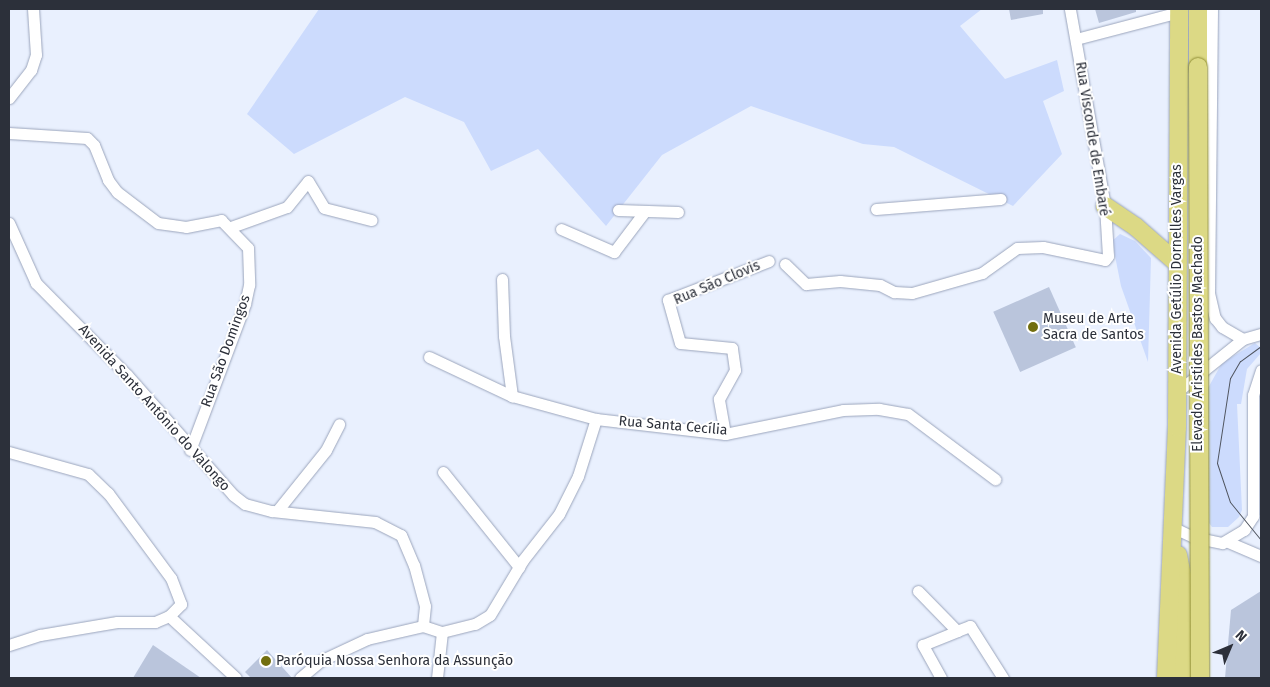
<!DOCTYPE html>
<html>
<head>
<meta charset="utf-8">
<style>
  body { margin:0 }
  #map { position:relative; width:1270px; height:687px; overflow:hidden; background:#e9f0fe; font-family:"Fira Sans",sans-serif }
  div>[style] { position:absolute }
  .green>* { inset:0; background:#ccdbfd }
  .building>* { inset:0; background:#bac5dc; transform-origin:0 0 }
  .roads { filter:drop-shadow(0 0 1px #9ba5bc) drop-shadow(0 0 1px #9ba5bc) }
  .street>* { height:11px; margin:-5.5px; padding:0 5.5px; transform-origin:5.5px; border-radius:5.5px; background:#fff }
  .primary>* { height:18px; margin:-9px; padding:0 9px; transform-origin:9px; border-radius:9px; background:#dcd985 }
  .tram>* { height:1px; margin:-0.5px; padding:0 0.5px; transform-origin:0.5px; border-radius:0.5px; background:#4f545e }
  .bridges { filter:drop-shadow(0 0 1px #8f8d35) drop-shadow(0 0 1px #8f8d35) }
  .primary-bridge>* { height:18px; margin:-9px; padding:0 9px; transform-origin:9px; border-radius:9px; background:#dcd985 }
  .dots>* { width:14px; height:14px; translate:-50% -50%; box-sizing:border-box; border:2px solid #fff; border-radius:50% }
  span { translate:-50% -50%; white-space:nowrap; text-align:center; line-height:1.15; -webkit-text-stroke:4px #fff; paint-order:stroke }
  .street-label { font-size:14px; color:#2c303a }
  .poi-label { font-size:14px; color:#2c303a }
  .left { translate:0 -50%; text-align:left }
  .frame { position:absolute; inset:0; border:10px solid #2c303a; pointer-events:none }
  .north { position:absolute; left:1205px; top:622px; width:50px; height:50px; -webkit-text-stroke:4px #fff; paint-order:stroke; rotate:45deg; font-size:14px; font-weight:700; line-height:20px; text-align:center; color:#2c303a }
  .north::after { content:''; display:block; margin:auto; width:18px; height:22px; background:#2c303a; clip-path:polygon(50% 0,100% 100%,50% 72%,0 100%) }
</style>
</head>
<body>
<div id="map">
  <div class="green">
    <i style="clip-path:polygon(319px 9px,982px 9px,960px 26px,1005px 79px,1057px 60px,1064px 91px,1043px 101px,1062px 154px,1013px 206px,894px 147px,863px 144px,751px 106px,662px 155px,606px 226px,538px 149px,491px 171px,464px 122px,405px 97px,294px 154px,247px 114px)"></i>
    <i style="clip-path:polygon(1120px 234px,1135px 241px,1151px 258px,1148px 362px,1121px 286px,1112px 241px)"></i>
    <i style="clip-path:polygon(1255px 343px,1261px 348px,1261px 353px,1247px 369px,1241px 404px,1237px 404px,1242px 510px,1239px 517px,1228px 527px,1212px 527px,1209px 523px,1208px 388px,1222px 363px)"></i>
  </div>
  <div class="building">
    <i style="clip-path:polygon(1009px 9px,1043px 9px,1043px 14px,1011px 20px)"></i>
    <i style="clip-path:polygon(1095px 9px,1136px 9px,1136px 12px,1099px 23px)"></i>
    <i style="left:1049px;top:287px;width:66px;height:61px;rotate:66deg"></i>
    <i style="clip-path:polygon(1261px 591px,1261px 678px,1225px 678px,1231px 610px)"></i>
    <i style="clip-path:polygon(153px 645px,201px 678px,133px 678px)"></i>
    <i style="clip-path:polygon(267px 650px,292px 678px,251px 678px,245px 672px)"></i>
  </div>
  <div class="roads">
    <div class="street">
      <i style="left:1212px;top:9px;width:284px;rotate:90.6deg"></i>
      <i style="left:1209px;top:293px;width:26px;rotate:77deg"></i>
      <i style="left:1215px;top:318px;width:11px;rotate:52deg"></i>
      <i style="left:1222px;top:327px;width:24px;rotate:30deg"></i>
      <i style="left:1076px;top:39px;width:106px;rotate:-14.7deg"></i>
      <i style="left:9px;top:98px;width:36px;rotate:-52deg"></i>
      <i style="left:31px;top:70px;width:16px;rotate:-72deg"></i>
      <i style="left:36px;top:55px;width:46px;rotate:-93.7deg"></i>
      <i style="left:9px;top:133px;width:78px;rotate:3.7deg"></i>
      <i style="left:87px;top:138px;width:10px;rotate:45deg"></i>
      <i style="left:94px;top:145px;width:38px;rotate:68deg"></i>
      <i style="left:108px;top:180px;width:15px;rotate:53deg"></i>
      <i style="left:117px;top:192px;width:51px;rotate:37.1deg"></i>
      <i style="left:158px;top:223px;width:28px;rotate:8deg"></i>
      <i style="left:186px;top:227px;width:36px;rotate:-11deg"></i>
      <i style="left:221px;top:220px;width:39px;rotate:46deg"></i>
      <i style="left:248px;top:248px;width:37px;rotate:88deg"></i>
      <i style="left:249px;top:285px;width:19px;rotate:102deg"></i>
      <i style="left:245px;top:304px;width:156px;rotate:110.6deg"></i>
      <i style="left:876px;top:209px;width:125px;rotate:-4.6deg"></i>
      <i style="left:618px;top:210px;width:60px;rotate:1.9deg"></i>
      <i style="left:9px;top:223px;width:66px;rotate:65.8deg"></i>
      <i style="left:36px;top:283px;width:129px;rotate:45.3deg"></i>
      <i style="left:127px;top:375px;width:160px;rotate:48.5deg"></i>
      <i style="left:233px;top:495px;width:15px;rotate:37deg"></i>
      <i style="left:245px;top:504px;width:28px;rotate:15deg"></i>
      <i style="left:272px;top:511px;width:104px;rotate:6.1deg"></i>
      <i style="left:375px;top:522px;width:29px;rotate:27deg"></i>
      <i style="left:401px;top:535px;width:33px;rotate:67deg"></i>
      <i style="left:414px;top:565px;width:42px;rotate:75deg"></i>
      <i style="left:425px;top:606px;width:20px;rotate:96deg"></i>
      <i style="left:231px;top:227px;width:59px;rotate:-19.7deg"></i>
      <i style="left:287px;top:207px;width:33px;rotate:-51deg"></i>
      <i style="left:308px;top:181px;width:31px;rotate:59deg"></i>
      <i style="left:324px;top:208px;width:49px;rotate:14.3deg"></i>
      <i style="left:561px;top:229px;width:58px;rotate:23.5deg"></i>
      <i style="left:614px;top:252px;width:51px;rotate:-52.9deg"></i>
      <i style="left:785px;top:264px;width:29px;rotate:44deg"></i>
      <i style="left:806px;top:284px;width:34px;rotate:-5deg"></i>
      <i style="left:840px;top:281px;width:40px;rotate:5.7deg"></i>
      <i style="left:880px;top:285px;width:16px;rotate:27deg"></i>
      <i style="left:894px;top:292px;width:18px;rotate:3deg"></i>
      <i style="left:912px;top:293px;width:73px;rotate:-15.9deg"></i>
      <i style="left:982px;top:273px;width:43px;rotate:-35.5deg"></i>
      <i style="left:1017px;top:248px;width:26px;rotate:-2deg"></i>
      <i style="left:1043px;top:247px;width:63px;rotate:11.8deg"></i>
      <i style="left:1105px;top:260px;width:5px;rotate:-53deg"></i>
      <i style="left:1108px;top:256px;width:50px;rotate:-93.4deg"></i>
      <i style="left:1105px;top:206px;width:200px;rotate:-100.1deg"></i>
      <i style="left:502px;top:279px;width:57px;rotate:88deg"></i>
      <i style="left:504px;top:336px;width:61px;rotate:82.4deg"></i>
      <i style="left:429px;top:357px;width:92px;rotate:25.2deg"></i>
      <i style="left:512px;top:396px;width:87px;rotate:15.3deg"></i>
      <i style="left:596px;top:419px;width:130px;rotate:6.6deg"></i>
      <i style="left:725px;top:434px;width:120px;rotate:-11.5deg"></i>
      <i style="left:843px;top:410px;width:36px;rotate:-2deg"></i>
      <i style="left:879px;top:409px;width:29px;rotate:10deg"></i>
      <i style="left:908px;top:414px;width:109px;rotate:36.8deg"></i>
      <i style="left:1178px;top:391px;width:83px;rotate:-38.7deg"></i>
      <i style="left:1243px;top:339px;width:19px;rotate:-16deg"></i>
      <i style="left:725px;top:434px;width:36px;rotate:-100deg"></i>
      <i style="left:719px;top:399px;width:33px;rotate:-61deg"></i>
      <i style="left:735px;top:370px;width:22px;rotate:-98deg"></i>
      <i style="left:732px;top:348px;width:52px;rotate:-174.5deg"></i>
      <i style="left:680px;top:343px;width:45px;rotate:-105.6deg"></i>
      <i style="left:668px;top:300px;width:108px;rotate:-21.1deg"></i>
      <i style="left:9px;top:452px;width:82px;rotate:15.6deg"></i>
      <i style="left:88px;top:474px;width:28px;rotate:44deg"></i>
      <i style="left:108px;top:493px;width:106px;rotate:53.5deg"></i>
      <i style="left:171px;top:578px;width:28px;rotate:69deg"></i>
      <i style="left:181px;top:604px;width:17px;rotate:135deg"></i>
      <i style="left:443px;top:472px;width:122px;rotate:51.3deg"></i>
      <i style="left:277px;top:511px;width:78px;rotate:-51.2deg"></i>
      <i style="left:326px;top:450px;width:29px;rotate:-63deg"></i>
      <i style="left:1174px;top:528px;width:21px;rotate:25deg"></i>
      <i style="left:1193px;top:537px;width:30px;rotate:12deg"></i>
      <i style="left:1222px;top:543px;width:26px;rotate:-31deg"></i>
      <i style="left:1244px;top:530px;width:17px;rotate:-57deg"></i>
      <i style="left:1253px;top:516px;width:121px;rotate:-90deg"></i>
      <i style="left:1253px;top:395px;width:26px;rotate:-72deg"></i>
      <i style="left:1228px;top:542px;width:36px;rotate:23deg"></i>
      <i style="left:918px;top:591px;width:56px;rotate:45.7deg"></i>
      <i style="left:957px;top:631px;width:14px;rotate:-21deg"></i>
      <i style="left:970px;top:626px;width:62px;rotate:57.6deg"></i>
      <i style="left:9px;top:645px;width:33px;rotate:-18deg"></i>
      <i style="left:40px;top:635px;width:78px;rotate:-9.6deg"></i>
      <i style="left:117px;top:622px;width:38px"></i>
      <i style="left:155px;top:622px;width:15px;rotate:-23deg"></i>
      <i style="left:169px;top:616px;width:91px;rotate:42.8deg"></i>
      <i style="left:300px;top:678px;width:26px;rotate:-40deg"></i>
      <i style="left:320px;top:661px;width:52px;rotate:-25.1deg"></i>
      <i style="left:367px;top:639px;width:57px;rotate:-13.1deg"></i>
      <i style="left:423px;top:626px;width:20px;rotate:18deg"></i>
      <i style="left:442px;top:632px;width:34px;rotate:-14deg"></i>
      <i style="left:475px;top:624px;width:17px;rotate:-31deg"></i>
      <i style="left:490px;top:615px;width:64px;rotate:-59deg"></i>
      <i style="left:523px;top:560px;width:58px;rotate:-52deg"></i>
      <i style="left:559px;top:514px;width:42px;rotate:-63.4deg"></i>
      <i style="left:578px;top:476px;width:60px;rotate:-72.5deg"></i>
      <i style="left:437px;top:678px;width:46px;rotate:-83.8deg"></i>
      <i style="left:941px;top:678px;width:38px;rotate:-119deg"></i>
      <i style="left:923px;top:645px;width:37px;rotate:-22deg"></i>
    </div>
    <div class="primary">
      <i style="left:1198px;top:67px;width:58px;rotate:-90deg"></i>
      <i style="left:1105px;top:206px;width:37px;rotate:34deg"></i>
      <i style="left:1136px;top:227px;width:55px;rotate:41.3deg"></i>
      <i style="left:1178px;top:555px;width:26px;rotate:79deg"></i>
      <i style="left:1183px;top:581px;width:97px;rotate:89.4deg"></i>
      <i style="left:1166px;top:678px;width:251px;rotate:-87.5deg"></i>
      <i style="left:1177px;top:427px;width:418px;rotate:-89.7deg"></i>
    </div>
  </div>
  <div class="tram">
    <i style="left:1261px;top:346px;width:26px;rotate:144deg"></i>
    <i style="left:1240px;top:361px;width:20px;rotate:120deg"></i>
    <i style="left:1230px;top:378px;width:86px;rotate:98.7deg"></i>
    <i style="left:1217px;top:463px;width:41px;rotate:71.6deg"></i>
    <i style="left:1230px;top:502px;width:49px;rotate:50.8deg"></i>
  </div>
  <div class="bridges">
    <div class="primary-bridge">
      <i style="left:1198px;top:67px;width:611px;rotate:89.81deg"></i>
    </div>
  </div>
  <div class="dots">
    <i style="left:1033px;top:327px;background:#726e0e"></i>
    <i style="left:266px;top:661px;background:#726e0e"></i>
  </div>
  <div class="street-label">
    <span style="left:1092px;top:139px;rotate:81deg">Rua Visconde de Embaré</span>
    <span style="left:1177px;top:269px;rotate:-90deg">Avenida Getúlio Dornelles Vargas</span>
    <span style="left:717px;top:283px;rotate:-23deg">Rua São Clovis</span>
    <span style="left:1198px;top:344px;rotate:-90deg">Elevado Aristides Bastos Machado</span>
    <span style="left:226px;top:351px;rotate:-70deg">Rua São Domingos</span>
    <span style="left:154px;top:408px;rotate:48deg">Avenida Santo Antônio do Valongo</span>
    <span style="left:673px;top:426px;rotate:5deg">Rua Santa Cecília</span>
  </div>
  <div class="poi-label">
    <span class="left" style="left:1043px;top:327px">Museu de Arte<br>Sacra de Santos</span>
    <span class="left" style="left:276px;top:661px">Paróquia Nossa Senhora da Assunção</span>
  </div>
  <div class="frame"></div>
  <div class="north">N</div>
</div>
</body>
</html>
